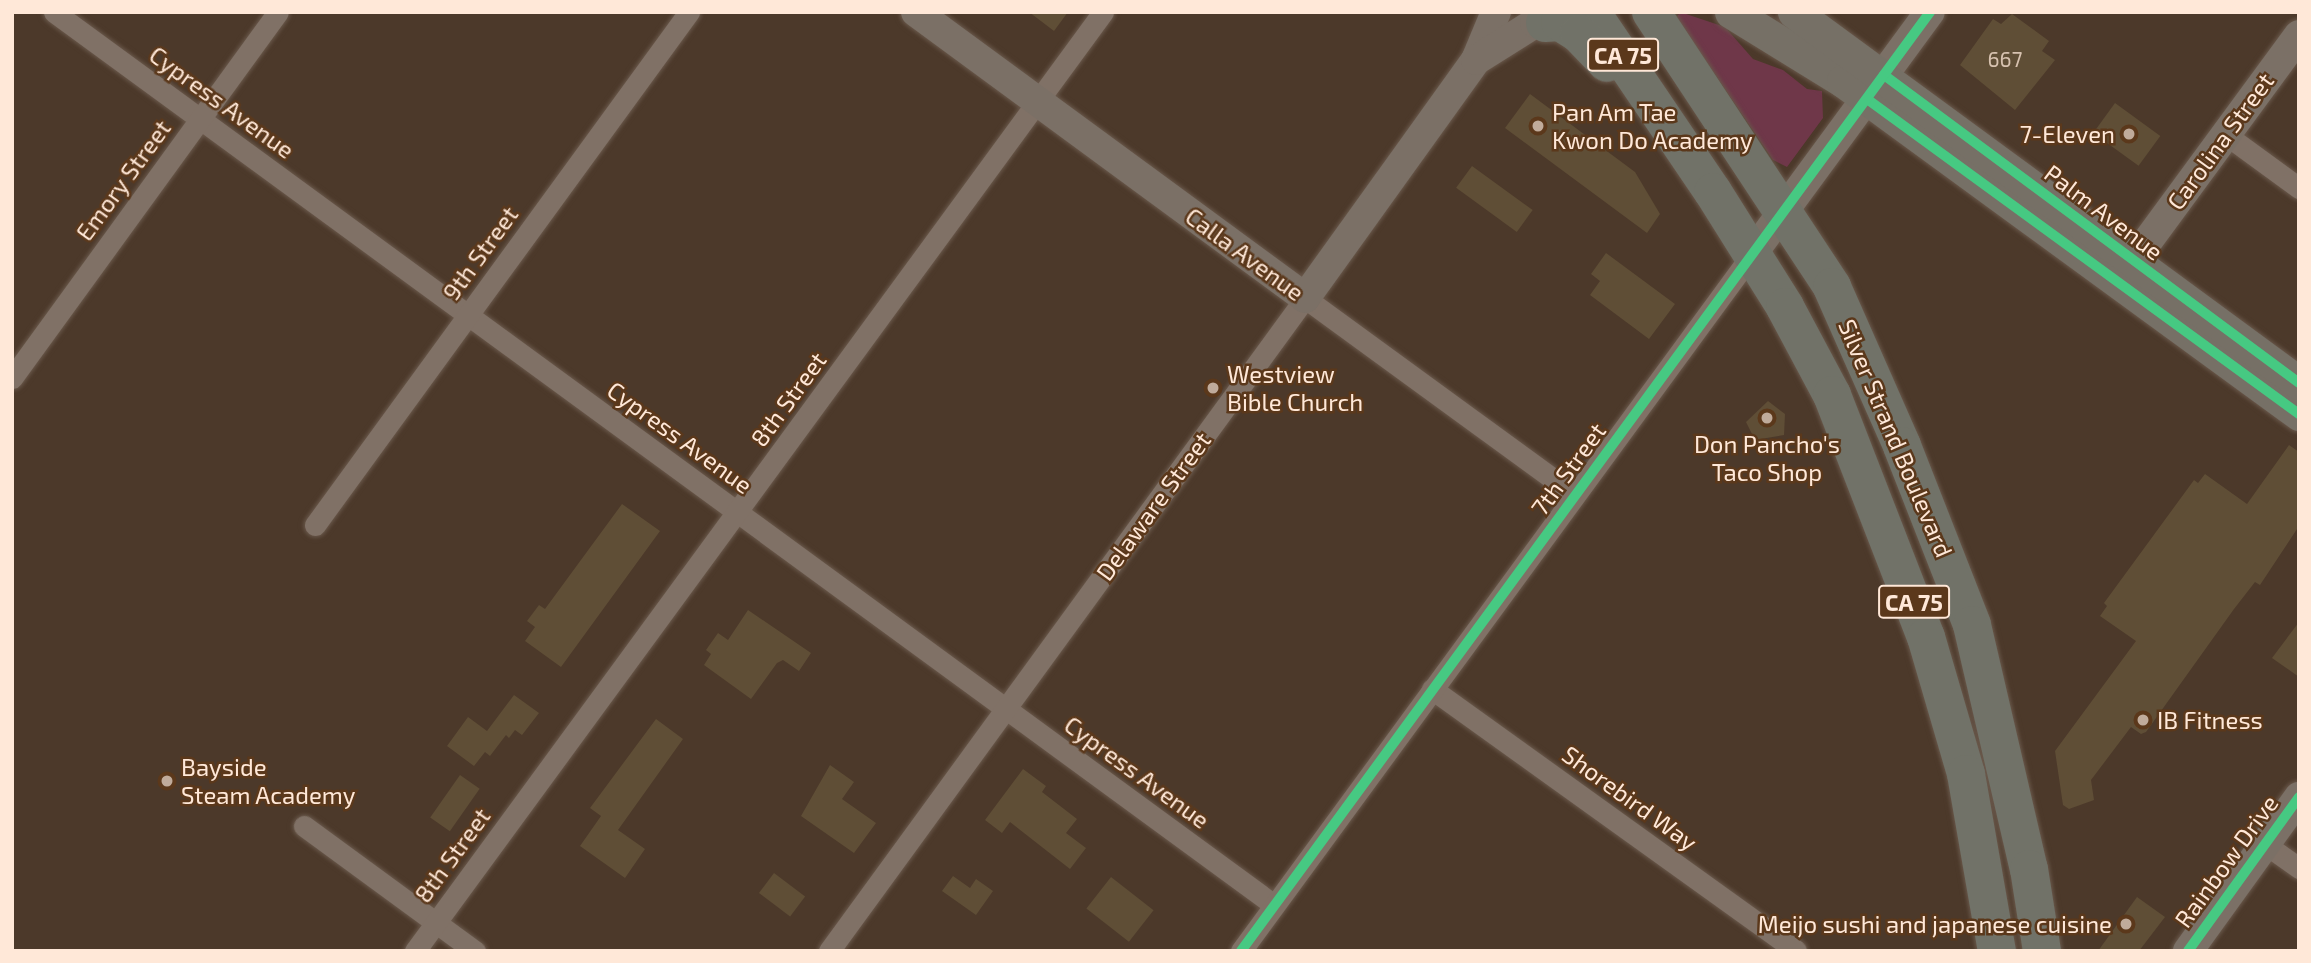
<!DOCTYPE html>
<html>
<head>
<meta charset="utf-8">
<style>
  body { margin:0 }
  #map { position:relative; width:2311px; height:963px; overflow:hidden; background:#4c392a; font-family:"Exo 2",sans-serif }
  div>[style] { position:absolute }
  .green>* { inset:0; background:#6f3749 }
  .building>* { inset:0; background:#5f4e36; transform-origin:0 0 }
  .roads { filter:drop-shadow(0 0 2px #69584b) drop-shadow(0 0 2px #69584b) }
  .street>* { height:21px; margin:-10.5px; padding:0 10.5px; transform-origin:10.5px; border-radius:10.5px; background:#807166 }
  .secondary>* { height:30px; margin:-15px; padding:0 15px; transform-origin:15px; border-radius:15px; background:#7b7066 }
  .primary>* { height:33px; margin:-16.5px; padding:0 16.5px; transform-origin:16.5px; border-radius:16.5px; background:#767066 }
  .highway>* { height:38px; margin:-19px; padding:0 19px; transform-origin:19px; border-radius:19px; background:#717268 }
  .cycleway>* { height:10px; margin:-5px; padding:0 5px; transform-origin:5px; border-radius:5px; background:#46c982 }
  .dots>* { width:19px; height:19px; translate:-50% -50%; box-sizing:border-box; border:4px solid #5b381b; border-radius:50% }
  span { translate:-50% -50%; white-space:nowrap; text-align:center; line-height:1.15; -webkit-text-stroke:5px #5b381b; paint-order:stroke }
  .number-label { font-size:21px; color:#d7c2b0 }
  .number-label span { -webkit-text-stroke-width:0 }
  .shield-label span { padding:2px 5px; background:#5b381b; border:2px solid; border-radius:5px; -webkit-text-stroke-width:0 }
  .shield-label { font-size:23px; color:#ffe8d8; font-weight:700 }
  .street-label { font-size:24px; color:#ffe8d8 }
  .poi-label { font-size:24px; color:#ffe8d8 }
  .left { translate:0 -50%; text-align:left }
  .right { translate:-100% -50%; text-align:right }
  .frame { position:absolute; inset:0; border:14px solid #ffe8d8; pointer-events:none }
</style>
</head>
<body>
<div id="map">
  <div class="green">
    <i style="clip-path:polygon(1680px 12px,1725px 27px,1753px 59px,1783px 70px,1807px 89px,1822px 91px,1823px 118px,1787px 167px,1773px 160px,1683px 27px,1677px 17px)"></i>
  </div>
  <div class="building">
    <i style="clip-path:polygon(1029px 12px,1068px 12px,1054px 31px)"></i>
    <i style="clip-path:polygon(2012px 14px,2049px 41px,2042px 51px,2055px 60px,2015px 110px,1960px 65px,1993px 19px,2001px 24px)"></i>
    <i style="clip-path:polygon(1530px 94px,1635px 172px,1660px 214px,1647px 233px,1505px 128px)"></i>
    <i style="left:2115px;top:103px;width:56px;height:37px;rotate:36deg"></i>
    <i style="left:1472px;top:166px;width:75px;height:27px;rotate:36deg"></i>
    <i style="clip-path:polygon(1606px 253px,1675px 304px,1649px 339px,1590px 295px,1600px 281px,1591px 274px)"></i>
    <i style="clip-path:polygon(1768px 401px,1785px 414px,1784px 435px,1755px 440px,1746px 422px)"></i>
    <i style="clip-path:polygon(2289px 445px,2299px 452px,2299px 526px,2260px 585px,2255px 582px,2234px 609px,2146px 732px,2141px 734px,2131px 727px,2091px 780px,2094px 800px,2069px 809px,2063px 805px,2055px 751px,2136px 641px,2100px 616px,2107px 606px,2104px 603px,2194px 480px,2198px 483px,2205px 474px,2247px 504px)"></i>
    <i style="clip-path:polygon(622px 504px,660px 531px,561px 667px,525px 641px,535px 627px,527px 621px,539px 605px,545px 609px)"></i>
    <i style="clip-path:polygon(748px 610px,811px 653px,799px 671px,783px 660px,777px 663px,751px 699px,704px 665px,711px 654px,706px 650px,718px 633px,728px 640px)"></i>
    <i style="clip-path:polygon(2299px 622px,2299px 677px,2272px 658px)"></i>
    <i style="clip-path:polygon(514px 695px,539px 713px,522px 735px,515px 730px,509px 738px,506px 735px,490px 756px,485px 752px,474px 766px,447px 746px,468px 717px,487px 731px)"></i>
    <i style="clip-path:polygon(656px 719px,683px 739px,618px 830px,645px 849px,625px 878px,580px 846px,601px 816px,590px 808px)"></i>
    <i style="clip-path:polygon(830px 765px,854px 782px,842px 799px,876px 823px,854px 853px,801px 816px)"></i>
    <i style="clip-path:polygon(1023px 769px,1046px 786px,1042px 792px,1077px 819px,1066px 833px,1086px 848px,1070px 869px,1010px 822px,1002px 833px,985px 820px)"></i>
    <i style="left:460px;top:775px;width:24px;height:52px;rotate:35deg"></i>
    <i style="left:774px;top:873px;width:39px;height:25px;rotate:37deg"></i>
    <i style="clip-path:polygon(953px 876px,970px 888px,976px 879px,993px 891px,976px 915px,942px 891px)"></i>
    <i style="left:1111px;top:877px;width:54px;height:40px;rotate:38deg"></i>
    <i style="clip-path:polygon(2137px 897px,2165px 917px,2139px 951px,2098px 951px)"></i>
  </div>
  <div class="roads">
    <div class="street">
      <i style="left:54px;top:12px;width:1512px;rotate:36.2deg"></i>
      <i style="left:2225px;top:134px;width:92px;rotate:36.1deg"></i>
      <i style="left:12px;top:378px;width:452px;rotate:-54deg"></i>
      <i style="left:315px;top:525px;width:635px;rotate:-53.91deg"></i>
      <i style="left:1432px;top:689px;width:448px;rotate:35.7deg"></i>
      <i style="left:304px;top:826px;width:212px;rotate:36.2deg"></i>
      <i style="left:2265px;top:844px;width:42px;rotate:35.2deg"></i>
      <i style="left:415px;top:951px;width:1164px;rotate:-53.77deg"></i>
      <i style="left:829px;top:951px;width:808px;rotate:-53.91deg"></i>
      <i style="left:1305px;top:298px;width:334px;rotate:36.1deg"></i>
      <i style="left:1241px;top:951px;width:864px;rotate:-53.75deg"></i>
    </div>
    <div class="secondary">
      <i style="left:916px;top:12px;width:483px;rotate:36.3deg"></i>
      <i style="left:1305px;top:298px;width:293px;rotate:-54.3deg"></i>
      <i style="left:1476px;top:60px;width:52px;rotate:-67.4deg"></i>
      <i style="left:1476px;top:60px;width:70px;rotate:-32.1deg"></i>
      <i style="left:1535px;top:23px;width:10px"></i>
      <i style="left:1752px;top:254px;width:300px;rotate:-53.7deg"></i>
      <i style="left:2119px;top:280px;width:304px;rotate:-53.7deg"></i>
      <i style="left:2188px;top:951px;width:190px;rotate:-54.2deg"></i>
    </div>
    <div class="primary">
      <i style="left:1731px;top:12px;width:132px;rotate:31.6deg"></i>
      <i style="left:1843px;top:81px;width:565px;rotate:36.14deg"></i>
      <i style="left:1794px;top:12px;width:627px;rotate:36.3deg"></i>
    </div>
    <div class="highway">
      <i style="left:1591px;top:12px;width:217px;rotate:55.9deg"></i>
      <i style="left:1713px;top:192px;width:136px;rotate:57.9deg"></i>
      <i style="left:1785px;top:307px;width:100px;rotate:61.9deg"></i>
      <i style="left:1832px;top:395px;width:260px;rotate:68.8deg"></i>
      <i style="left:1926px;top:637px;width:143px;rotate:73.7deg"></i>
      <i style="left:1966px;top:774px;width:180px;rotate:80.1deg"></i>
      <i style="left:1651px;top:12px;width:329px;rotate:56.6deg"></i>
      <i style="left:1832px;top:287px;width:174px;rotate:66.2deg"></i>
      <i style="left:1902px;top:446px;width:192px;rotate:68.6deg"></i>
      <i style="left:1972px;top:625px;width:251px;rotate:76.9deg"></i>
      <i style="left:2029px;top:869px;width:83px;rotate:81deg"></i>
      <i style="left:1545px;top:23px;width:15px;rotate:-4deg"></i>
      <i style="left:1560px;top:22px;width:22px;rotate:32deg"></i>
      <i style="left:1579px;top:34px;width:40px;rotate:46deg"></i>
    </div>
  </div>
  <div class="cycleway">
    <i style="left:1884px;top:75px;width:517px;rotate:36.58deg"></i>
    <i style="left:1867px;top:99px;width:535px;rotate:36.1deg"></i>
    <i style="left:1241px;top:951px;width:1165px;rotate:-53.73deg"></i>
    <i style="left:2188px;top:951px;width:190px;rotate:-54.2deg"></i>
  </div>
  <div class="dots">
    <i style="left:1538px;top:126px;background:#c0ab9b"></i>
    <i style="left:2129px;top:134px;background:#c0ab9b"></i>
    <i style="left:1213px;top:388px;background:#c0ab9b"></i>
    <i style="left:1767px;top:418px;background:#c0ab9b"></i>
    <i style="left:2143px;top:720px;background:#c0ab9b"></i>
    <i style="left:167px;top:781px;background:#c0ab9b"></i>
    <i style="left:2126px;top:924px;background:#c0ab9b"></i>
  </div>
  <div class="number-label">
    <span style="left:2005px;top:59px">667</span>
  </div>
  <div class="shield-label">
    <span style="left:1623px;top:55px">CA 75</span>
    <span style="left:1914px;top:602px">CA 75</span>
  </div>
  <div class="street-label">
    <span style="left:222px;top:102px;rotate:36deg">Cypress Avenue</span>
    <span style="left:2220px;top:141px;rotate:-54deg">Carolina Street</span>
    <span style="left:123px;top:180px;rotate:-54deg">Emory Street</span>
    <span style="left:2104px;top:212px;rotate:37deg">Palm Avenue</span>
    <span style="left:480px;top:253px;rotate:-54deg">9th Street</span>
    <span style="left:1245px;top:254px;rotate:36deg">Calla Avenue</span>
    <span style="left:788px;top:399px;rotate:-54deg">8th Street</span>
    <span style="left:680px;top:437px;rotate:36deg">Cypress Avenue</span>
    <span style="left:1896px;top:438px;rotate:67deg">Silver Strand Boulevard</span>
    <span style="left:1568px;top:469px;rotate:-54deg">7th Street</span>
    <span style="left:1153px;top:506px;rotate:-54deg">Delaware Street</span>
    <span style="left:1137px;top:772px;rotate:36deg">Cypress Avenue</span>
    <span style="left:1630px;top:798px;rotate:36deg">Shorebird Way</span>
    <span style="left:452px;top:855px;rotate:-54deg">8th Street</span>
    <span style="left:2226px;top:861px;rotate:-54deg">Rainbow Drive</span>
  </div>
  <div class="poi-label">
    <span class="left" style="left:1552px;top:126px">Pan Am Tae<br>Kwon Do Academy</span>
    <span class="right" style="left:2115px;top:134px">7-Eleven</span>
    <span class="left" style="left:1227px;top:388px">Westview<br>Bible Church</span>
    <span style="left:1767px;top:458px">Don Pancho's<br>Taco Shop</span>
    <span class="left" style="left:2157px;top:720px">IB Fitness</span>
    <span class="left" style="left:181px;top:781px">Bayside<br>Steam Academy</span>
    <span class="right" style="left:2112px;top:924px">Meijo sushi and japanese cuisine</span>
  </div>
  <div class="frame"></div>
</div>
</body>
</html>
